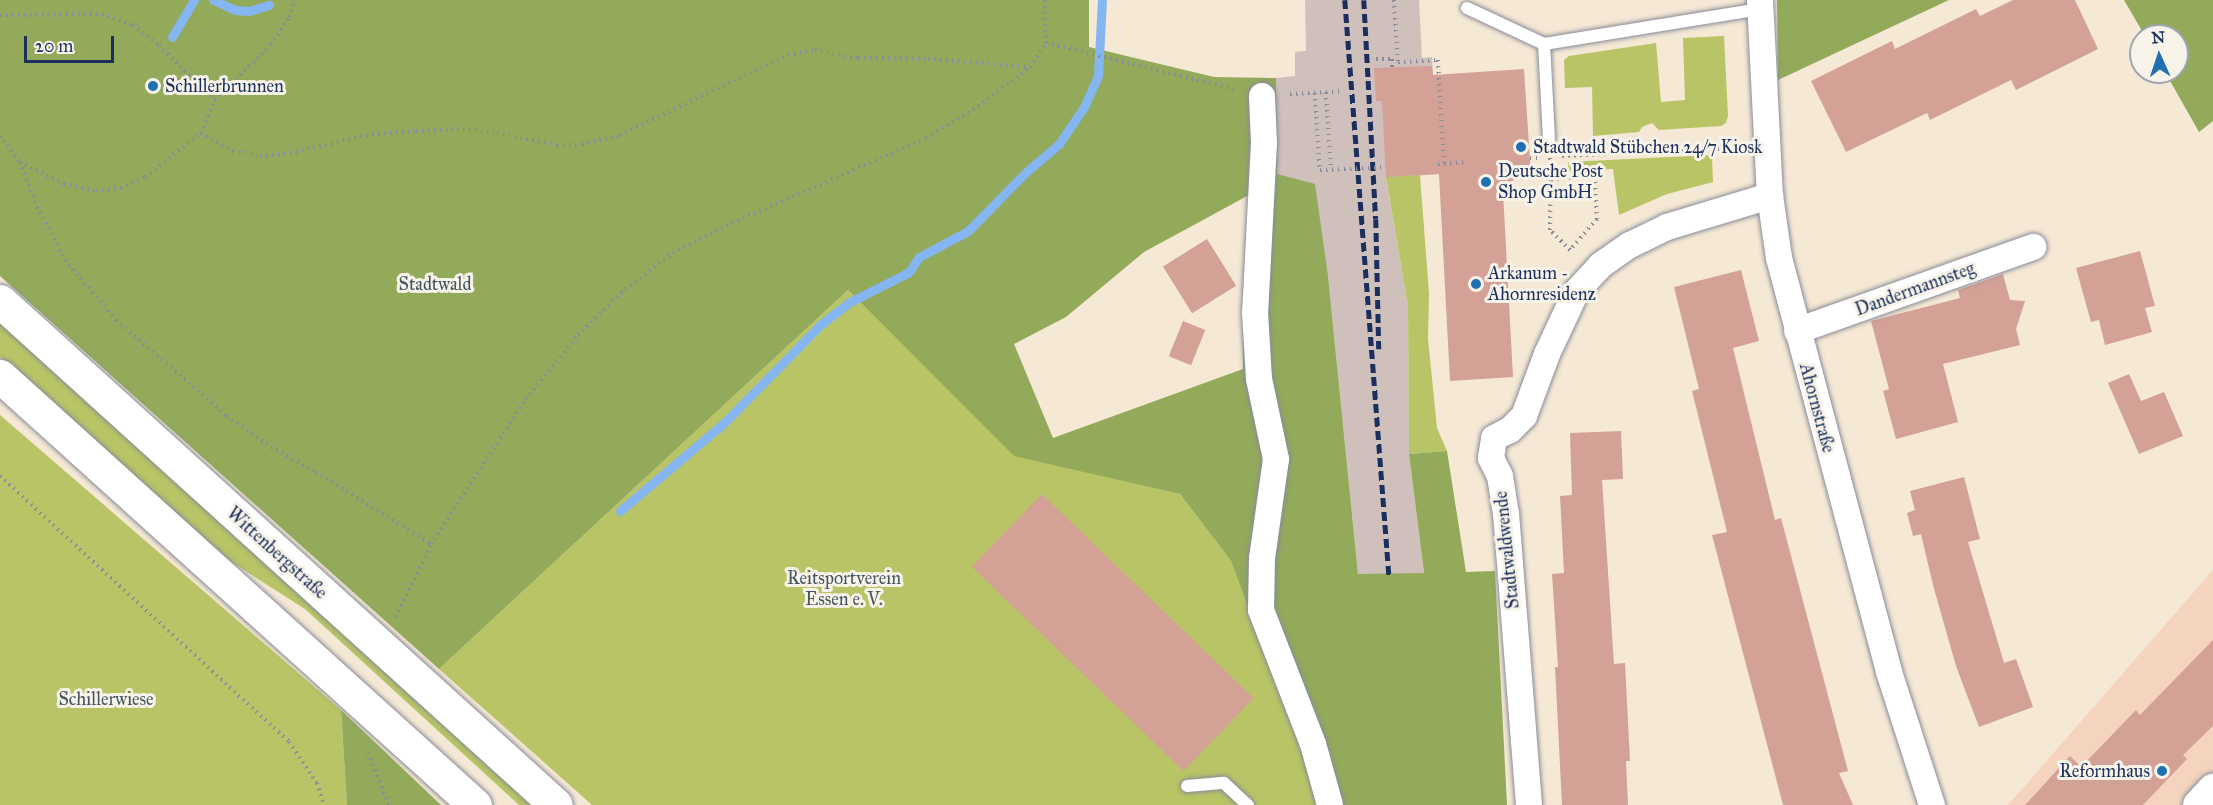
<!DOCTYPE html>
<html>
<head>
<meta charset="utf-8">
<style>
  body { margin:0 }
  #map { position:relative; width:2213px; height:805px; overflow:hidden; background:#f5e8d4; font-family:"IM FELL Great Primer",serif }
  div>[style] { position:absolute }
  .built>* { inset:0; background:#f4d4bf }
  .industrial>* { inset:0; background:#d0c0bb }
  .green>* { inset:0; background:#b8c465 }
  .forest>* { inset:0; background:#92aa5a }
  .stream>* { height:9px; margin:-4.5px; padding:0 4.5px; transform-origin:4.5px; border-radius:4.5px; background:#85b6f1 }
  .building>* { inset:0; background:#d3a195; transform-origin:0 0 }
  .path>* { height:4px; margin-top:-2px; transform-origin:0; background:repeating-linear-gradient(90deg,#888c99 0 1.5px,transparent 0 6px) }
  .roads { filter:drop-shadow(0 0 2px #888c99) drop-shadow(0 0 2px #888c99) }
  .service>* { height:12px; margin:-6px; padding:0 6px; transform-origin:6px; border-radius:6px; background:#fff }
  .minor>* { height:26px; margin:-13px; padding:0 13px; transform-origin:13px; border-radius:13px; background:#fff }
  .secondary>* { height:33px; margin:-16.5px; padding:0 16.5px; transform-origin:16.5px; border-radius:16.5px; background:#fff }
  .rail>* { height:4.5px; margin-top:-2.25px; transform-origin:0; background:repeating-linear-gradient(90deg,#1b2f5e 0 9px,transparent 0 13.5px) }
  .path-bridge>* { height:4px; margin-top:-2px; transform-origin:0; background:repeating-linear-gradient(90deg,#888c99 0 1.5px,transparent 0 6px) }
  .dots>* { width:16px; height:16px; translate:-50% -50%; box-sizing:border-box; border:3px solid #f7f3e8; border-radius:50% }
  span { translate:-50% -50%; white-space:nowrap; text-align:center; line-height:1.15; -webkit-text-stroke:6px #f7f3e8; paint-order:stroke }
  .poi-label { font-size:18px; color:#1b2f5e }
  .left { translate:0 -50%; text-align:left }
  .right { translate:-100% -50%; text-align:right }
  .park-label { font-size:18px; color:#425460 }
  .street-label { font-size:18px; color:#1b2f5e }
  .north { position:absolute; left:2129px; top:24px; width:60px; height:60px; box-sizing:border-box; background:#f7f3e8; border:2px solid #9fa5b1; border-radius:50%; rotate:357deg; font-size:16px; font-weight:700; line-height:24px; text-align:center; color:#1b2f5e }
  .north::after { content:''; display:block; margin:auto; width:21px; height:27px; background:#1f6fb2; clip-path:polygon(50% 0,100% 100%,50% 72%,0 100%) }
  .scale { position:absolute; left:24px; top:36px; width:90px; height:27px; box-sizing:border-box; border:3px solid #1b2f5e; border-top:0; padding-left:8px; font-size:18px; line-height:21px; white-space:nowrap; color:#1b2f5e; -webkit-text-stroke:4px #f7f3e8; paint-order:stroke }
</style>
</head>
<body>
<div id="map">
  <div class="built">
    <i style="clip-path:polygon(2213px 570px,2213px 805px,2008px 805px)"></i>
  </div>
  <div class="industrial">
    <i style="clip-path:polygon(1305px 0,1419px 0,1422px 58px,1432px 57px,1439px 174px,1386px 178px,1408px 306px,1409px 454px,1424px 574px,1358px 574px,1328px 276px,1277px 174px,1276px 78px,1295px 76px,1295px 52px,1306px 51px)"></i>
  </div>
  <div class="green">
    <i style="clip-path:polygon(1724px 36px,1728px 116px,1726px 123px,1721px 126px,1659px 130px,1652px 123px,1642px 127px,1639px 132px,1593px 136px,1592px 87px,1565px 88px,1564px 60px,1569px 56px,1656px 43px,1661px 102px,1685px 100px,1683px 38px)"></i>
    <i style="clip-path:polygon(1712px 155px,1713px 182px,1667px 194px,1619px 215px,1613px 169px,1568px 171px,1568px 162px)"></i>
    <i style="clip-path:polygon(1420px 175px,1429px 294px,1428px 339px,1437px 428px,1447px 451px,1409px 454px,1408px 306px,1386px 177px)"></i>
    <i style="clip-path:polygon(848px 290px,1014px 455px,1180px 494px,1231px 561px,1266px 656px,1287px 705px,1318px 805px,592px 805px,439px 669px)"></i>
    <i style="clip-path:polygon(0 318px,536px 805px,519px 805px,305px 609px,219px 554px,0 357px)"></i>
    <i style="clip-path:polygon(0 415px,341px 710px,347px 805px,0 805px)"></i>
  </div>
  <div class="forest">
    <i style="clip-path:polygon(evenodd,0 0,1089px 0,1089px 47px,1214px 77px,1276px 78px,1277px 174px,1315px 184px,1328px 276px,1358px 574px,1424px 573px,1409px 454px,1447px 451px,1466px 572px,1495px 571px,1507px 805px,1339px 805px,1252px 618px,1231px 561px,1180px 494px,1014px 456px,848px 290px,439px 669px,0 276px,0 0,1249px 195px,1253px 217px,1243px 283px,1243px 369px,1053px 438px,1014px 344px,1066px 317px,1144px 252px,1249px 195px)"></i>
    <i style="clip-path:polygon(1777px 0,1949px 0,1778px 80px)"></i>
    <i style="clip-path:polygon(2124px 0,2213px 0,2213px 121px,2199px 132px,2165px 72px,2177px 72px,2177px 36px,2145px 36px)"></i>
    <i style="clip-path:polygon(341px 710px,441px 805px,347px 805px)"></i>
  </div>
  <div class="stream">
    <i style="left:213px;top:0;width:24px;rotate:24deg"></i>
    <i style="left:235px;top:10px;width:14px;rotate:4deg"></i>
    <i style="left:249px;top:11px;width:21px;rotate:-17deg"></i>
    <i style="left:172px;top:37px;width:43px;rotate:-59.3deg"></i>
    <i style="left:620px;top:511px;width:138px;rotate:-40.3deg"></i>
    <i style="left:725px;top:422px;width:136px;rotate:-45.6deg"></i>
    <i style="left:820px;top:325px;width:36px;rotate:-38deg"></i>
    <i style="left:848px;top:303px;width:68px;rotate:-26.9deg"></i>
    <i style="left:909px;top:272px;width:18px;rotate:-56deg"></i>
    <i style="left:919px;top:257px;width:55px;rotate:-28deg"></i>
    <i style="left:968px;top:231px;width:83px;rotate:-45.5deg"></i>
    <i style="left:1026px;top:172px;width:43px;rotate:-40.3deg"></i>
    <i style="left:1059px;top:144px;width:45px;rotate:-56deg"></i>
    <i style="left:1084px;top:107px;width:34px;rotate:-66deg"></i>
    <i style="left:1098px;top:76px;width:76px;rotate:-87deg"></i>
  </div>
  <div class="building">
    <i style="clip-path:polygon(2013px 0,2075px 0,2098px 49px,2016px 90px,2011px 80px,1930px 120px,1927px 113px,1846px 152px,1811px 81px,1892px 41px,1895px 49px,1976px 9px,1980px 16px)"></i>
    <i style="clip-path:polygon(1432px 66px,1433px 75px,1524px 69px,1531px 176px,1516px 177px,1503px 192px,1513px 377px,1450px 381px,1439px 174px,1386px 177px,1382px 101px,1376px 101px,1374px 68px)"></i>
    <i style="left:1207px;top:239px;width:55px;height:52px;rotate:58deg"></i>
    <i style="clip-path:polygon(2140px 251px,2155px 306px,2145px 308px,2152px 332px,2105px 345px,2099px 320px,2091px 322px,2076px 268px)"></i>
    <i style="clip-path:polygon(1741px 270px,1759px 341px,1733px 348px,1775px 520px,1781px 518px,1848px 771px,1839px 773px,1853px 805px,1783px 805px,1712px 535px,1727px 532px,1692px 391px,1699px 389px,1674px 287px)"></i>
    <i style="clip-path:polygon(2003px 274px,2010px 300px,2025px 301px,2016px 329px,2020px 345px,1943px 364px,1958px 422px,1896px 439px,1883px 391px,1889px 389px,1871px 321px,1960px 298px,1958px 290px)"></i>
    <i style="left:1183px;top:321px;width:24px;height:38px;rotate:22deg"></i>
    <i style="clip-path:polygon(2129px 374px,2141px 401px,2164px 392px,2183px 436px,2139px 454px,2108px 383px)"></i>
    <i style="clip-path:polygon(1621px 431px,1623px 479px,1602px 480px,1614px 664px,1625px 663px,1630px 761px,1626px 761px,1628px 805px,1562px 805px,1555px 667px,1558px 667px,1552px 574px,1564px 573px,1560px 496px,1572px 495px,1570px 433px)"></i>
    <i style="clip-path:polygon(1964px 477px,1980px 539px,1968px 542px,2004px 663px,2016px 659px,2033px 707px,1979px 727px,1956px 666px,1933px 585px,1921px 534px,1913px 536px,1907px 513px,1915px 510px,1910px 491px)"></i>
    <i style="left:1042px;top:494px;width:294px;height:101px;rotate:44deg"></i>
    <i style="clip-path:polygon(2213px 640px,2213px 726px,2183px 755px,2187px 759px,2143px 805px,2025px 805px,2070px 756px,2081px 767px,2136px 710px,2140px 715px)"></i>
  </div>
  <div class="path">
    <i style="left:1045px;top:0;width:43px;rotate:88.7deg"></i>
    <i style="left:1394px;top:0;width:62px;rotate:86.3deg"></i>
    <i style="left:1398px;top:62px;width:40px;rotate:-2.9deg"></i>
    <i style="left:1438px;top:60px;width:103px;rotate:86.7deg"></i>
    <i style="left:0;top:15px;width:102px;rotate:-0.6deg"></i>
    <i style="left:102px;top:14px;width:33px;rotate:20deg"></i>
    <i style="left:133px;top:25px;width:33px;rotate:38deg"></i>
    <i style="left:159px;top:45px;width:78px;rotate:45deg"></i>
    <i style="left:1376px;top:59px;width:16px"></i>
    <i style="left:1392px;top:59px;width:8px;rotate:90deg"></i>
    <i style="left:1326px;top:92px;width:78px;rotate:86.3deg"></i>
    <i style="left:1315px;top:93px;width:66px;rotate:86.5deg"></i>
    <i style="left:1290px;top:94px;width:53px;rotate:-3.2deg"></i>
    <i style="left:201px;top:133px;width:37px;rotate:29deg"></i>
    <i style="left:233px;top:151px;width:27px;rotate:10deg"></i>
    <i style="left:260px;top:156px;width:30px;rotate:-6deg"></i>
    <i style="left:290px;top:153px;width:84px;rotate:-13deg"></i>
    <i style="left:372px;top:134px;width:44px;rotate:-3.9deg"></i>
    <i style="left:416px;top:131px;width:41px;rotate:-2.8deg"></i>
    <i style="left:457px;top:129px;width:40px;rotate:5.7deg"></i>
    <i style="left:497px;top:133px;width:61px;rotate:11.3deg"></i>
    <i style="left:557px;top:145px;width:25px;rotate:-2deg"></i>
    <i style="left:582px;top:144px;width:39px;rotate:-13deg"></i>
    <i style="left:620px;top:135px;width:186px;rotate:-25.5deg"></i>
    <i style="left:788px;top:55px;width:27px;rotate:-10deg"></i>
    <i style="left:815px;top:50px;width:44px;rotate:10.5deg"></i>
    <i style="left:858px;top:58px;width:70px;rotate:0.8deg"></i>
    <i style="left:928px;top:59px;width:101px;rotate:4.5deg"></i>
    <i style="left:0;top:136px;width:33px;rotate:52deg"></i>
    <i style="left:20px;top:162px;width:48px;rotate:69.3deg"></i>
    <i style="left:37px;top:207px;width:60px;rotate:62.2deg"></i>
    <i style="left:65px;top:260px;width:79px;rotate:49.6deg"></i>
    <i style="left:116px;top:320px;width:147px;rotate:40.9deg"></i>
    <i style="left:227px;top:416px;width:54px;rotate:35.2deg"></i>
    <i style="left:271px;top:447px;width:51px;rotate:29.1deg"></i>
    <i style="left:316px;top:472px;width:136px;rotate:32.1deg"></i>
    <i style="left:1562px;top:156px;width:178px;rotate:-2.6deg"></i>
    <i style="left:1530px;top:158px;width:9px"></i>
    <i style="left:1550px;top:158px;width:21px;rotate:87deg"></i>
    <i style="left:1551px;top:179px;width:44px;rotate:-3.9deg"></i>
    <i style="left:1595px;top:176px;width:43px;rotate:87.3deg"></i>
    <i style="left:1597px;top:219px;width:41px;rotate:131.1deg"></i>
    <i style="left:1570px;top:250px;width:28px;rotate:-135deg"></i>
    <i style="left:1550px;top:230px;width:51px;rotate:-88.9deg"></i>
    <i style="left:20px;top:162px;width:49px;rotate:26.6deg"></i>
    <i style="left:64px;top:184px;width:33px;rotate:12deg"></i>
    <i style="left:96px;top:191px;width:25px;rotate:-7deg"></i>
    <i style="left:121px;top:188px;width:26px;rotate:-25deg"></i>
    <i style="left:145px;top:177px;width:71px;rotate:-38.2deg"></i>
    <i style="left:201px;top:133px;width:35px;rotate:-68deg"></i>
    <i style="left:214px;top:100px;width:79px;rotate:-44deg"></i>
    <i style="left:271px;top:45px;width:33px;rotate:-57deg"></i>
    <i style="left:289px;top:17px;width:18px;rotate:-71deg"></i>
    <i style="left:1438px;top:164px;width:27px;rotate:-4deg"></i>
    <i style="left:0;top:476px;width:393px;rotate:42.6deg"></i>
    <i style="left:289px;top:742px;width:50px;rotate:55.7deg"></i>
    <i style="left:317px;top:783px;width:23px;rotate:72deg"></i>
    <i style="left:396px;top:617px;width:81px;rotate:-64.4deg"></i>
    <i style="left:431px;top:544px;width:173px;rotate:-56.8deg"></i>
    <i style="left:526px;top:399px;width:82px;rotate:-50.9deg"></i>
    <i style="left:578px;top:335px;width:60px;rotate:-44.3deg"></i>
    <i style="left:621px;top:293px;width:66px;rotate:-37.6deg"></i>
    <i style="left:673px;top:253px;width:66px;rotate:-27deg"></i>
    <i style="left:732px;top:223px;width:213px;rotate:-23.6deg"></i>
    <i style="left:927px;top:138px;width:60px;rotate:-32.1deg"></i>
    <i style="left:978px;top:106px;width:65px;rotate:-36.9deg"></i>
    <i style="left:1030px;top:67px;width:29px;rotate:-56deg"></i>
    <i style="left:1046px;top:43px;width:195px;rotate:13.7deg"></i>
    <i style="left:368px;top:753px;width:56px;rotate:68deg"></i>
  </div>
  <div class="roads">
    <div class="service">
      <i style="left:1467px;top:8px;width:85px;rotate:25.1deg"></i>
      <i style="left:1549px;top:139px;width:95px;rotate:-93deg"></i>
      <i style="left:1544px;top:44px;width:219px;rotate:-9.2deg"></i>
      <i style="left:1187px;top:786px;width:37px;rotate:-5deg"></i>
      <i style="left:1224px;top:783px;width:33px;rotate:43deg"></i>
    </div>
    <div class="minor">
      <i style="left:1760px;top:0;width:196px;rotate:87.1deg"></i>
      <i style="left:1770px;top:196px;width:63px;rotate:81.7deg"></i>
      <i style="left:1779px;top:258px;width:428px;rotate:75.1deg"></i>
      <i style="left:1889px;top:672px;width:140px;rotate:72.1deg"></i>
      <i style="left:1262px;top:96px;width:47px;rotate:87.6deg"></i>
      <i style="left:1264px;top:143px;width:169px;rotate:93deg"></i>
      <i style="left:1255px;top:312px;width:67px;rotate:86.6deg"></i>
      <i style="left:1259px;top:379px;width:82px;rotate:78deg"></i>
      <i style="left:1276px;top:459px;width:100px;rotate:98deg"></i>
      <i style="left:1262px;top:558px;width:52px;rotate:91.1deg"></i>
      <i style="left:1261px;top:610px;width:144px;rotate:68.8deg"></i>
      <i style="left:1313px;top:744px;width:63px;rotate:74.4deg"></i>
      <i style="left:1797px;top:331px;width:251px;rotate:-19.6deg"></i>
      <i style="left:1529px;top:805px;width:292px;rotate:-94.5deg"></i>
      <i style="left:1506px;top:514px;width:38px;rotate:-99deg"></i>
      <i style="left:1500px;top:476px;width:20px;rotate:-117deg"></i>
      <i style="left:1491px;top:458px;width:20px;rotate:-81deg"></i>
      <i style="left:1494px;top:438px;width:18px;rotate:-27deg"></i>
      <i style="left:1510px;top:430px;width:20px;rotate:-45deg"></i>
      <i style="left:1524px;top:416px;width:66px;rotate:-69.6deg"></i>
      <i style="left:1547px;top:354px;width:68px;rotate:-64.9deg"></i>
      <i style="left:1576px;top:292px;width:37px;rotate:-47deg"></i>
      <i style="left:1601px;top:265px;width:35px;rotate:-35deg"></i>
      <i style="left:1630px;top:245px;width:41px;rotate:-25.9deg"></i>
      <i style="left:1667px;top:227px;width:108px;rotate:-16.8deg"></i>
    </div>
    <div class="secondary">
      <i style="left:0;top:301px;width:750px;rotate:42.19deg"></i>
      <i style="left:0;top:376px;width:640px;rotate:42.09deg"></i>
      <i style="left:2199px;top:805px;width:21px;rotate:-47deg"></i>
    </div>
  </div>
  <div class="rail">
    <i style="left:1345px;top:0;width:577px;rotate:85.62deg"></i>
    <i style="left:1364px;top:0;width:219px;rotate:86.9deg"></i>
    <i style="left:1376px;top:219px;width:130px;rotate:88.7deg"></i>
  </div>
  <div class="path-bridge">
    <i style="left:1319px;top:159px;width:11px;rotate:85deg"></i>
    <i style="left:1320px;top:170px;width:66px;rotate:-2.6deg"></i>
  </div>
  <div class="dots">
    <i style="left:153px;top:86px;background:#1f6fb2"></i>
    <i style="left:1521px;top:147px;background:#1f6fb2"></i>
    <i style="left:1486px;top:182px;background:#1f6fb2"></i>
    <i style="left:1476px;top:284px;background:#1f6fb2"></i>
    <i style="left:2162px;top:771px;background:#1f6fb2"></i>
  </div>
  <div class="poi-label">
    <span class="left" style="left:165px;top:86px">Schillerbrunnen</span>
    <span class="left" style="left:1533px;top:147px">Stadtwald Stübchen 24/7 Kiosk</span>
    <span class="left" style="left:1498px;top:182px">Deutsche Post<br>Shop GmbH</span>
    <span class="left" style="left:1488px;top:284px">Arkanum -<br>Ahornresidenz</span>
    <span class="right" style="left:2150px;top:771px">Reformhaus</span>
  </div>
  <div class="park-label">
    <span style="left:435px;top:284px">Stadtwald</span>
    <span style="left:844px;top:589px">Reitsportverein<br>Essen e. V.</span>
    <span style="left:106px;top:699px">Schillerwiese</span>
  </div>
  <div class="street-label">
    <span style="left:1915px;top:289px;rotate:-20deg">Dandermannsteg</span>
    <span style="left:1817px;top:408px;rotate:75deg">Ahornstraße</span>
    <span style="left:1507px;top:550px;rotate:-96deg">Stadtwaldwende</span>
    <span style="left:277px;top:553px;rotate:42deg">Wittenbergstraße</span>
  </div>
  <div class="north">N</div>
  <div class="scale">20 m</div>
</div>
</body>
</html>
